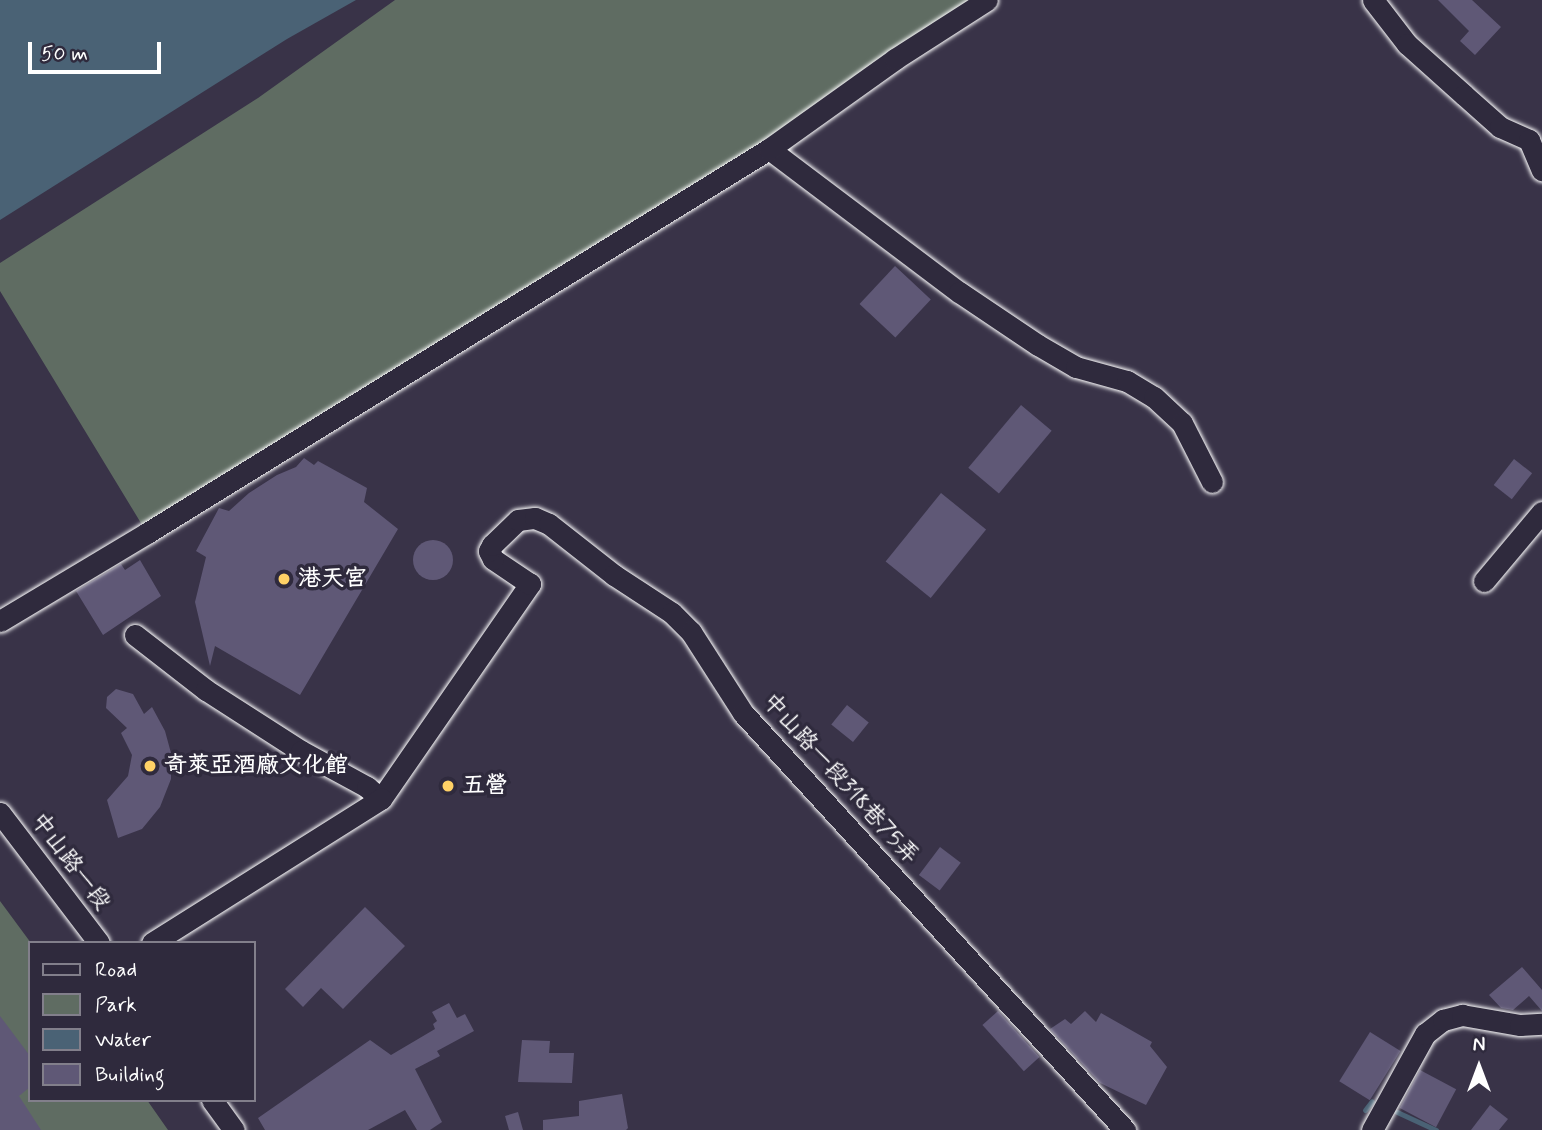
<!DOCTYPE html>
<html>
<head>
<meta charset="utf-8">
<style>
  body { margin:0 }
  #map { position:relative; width:1542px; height:1130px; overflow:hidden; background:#393348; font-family:Mynerve,"LXGW WenKai TC",sans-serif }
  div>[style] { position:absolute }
  .green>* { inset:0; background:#5f6c62 }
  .water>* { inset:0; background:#4a6275 }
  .stream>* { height:5px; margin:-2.5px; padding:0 2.5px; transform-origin:2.5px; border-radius:2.5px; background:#4a6275 }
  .building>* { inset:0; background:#5f5876; transform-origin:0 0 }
  .round { border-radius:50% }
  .roads { filter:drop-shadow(0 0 2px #fff) drop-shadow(0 0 2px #fff) }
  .minor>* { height:21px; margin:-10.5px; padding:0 10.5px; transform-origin:10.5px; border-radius:10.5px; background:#2f2a3d }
  .dots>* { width:19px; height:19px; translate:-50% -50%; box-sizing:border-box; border:4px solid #2f2a3d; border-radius:50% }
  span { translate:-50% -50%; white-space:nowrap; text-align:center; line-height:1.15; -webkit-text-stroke:7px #2f2a3d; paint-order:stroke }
  .poi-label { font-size:23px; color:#fff; font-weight:700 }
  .left { translate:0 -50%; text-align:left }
  .street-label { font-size:23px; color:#fff }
  .legend { position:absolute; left:28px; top:941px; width:228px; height:161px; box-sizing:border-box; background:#2f2a3d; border:2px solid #827f8b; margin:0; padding:9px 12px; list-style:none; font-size:21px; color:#fff }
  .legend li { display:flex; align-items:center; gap:14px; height:35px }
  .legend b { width:35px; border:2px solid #827f8b }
  .north { position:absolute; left:1444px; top:1032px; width:70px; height:70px; -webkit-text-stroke:5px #2f2a3d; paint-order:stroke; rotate:0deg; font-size:19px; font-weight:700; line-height:28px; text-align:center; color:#fff }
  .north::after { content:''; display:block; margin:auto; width:24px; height:32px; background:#fff; clip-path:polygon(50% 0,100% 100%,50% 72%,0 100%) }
  .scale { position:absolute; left:28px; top:42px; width:133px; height:32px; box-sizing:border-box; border:4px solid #fff; border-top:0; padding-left:9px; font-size:21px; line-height:24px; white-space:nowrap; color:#fff; -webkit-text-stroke:5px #2f2a3d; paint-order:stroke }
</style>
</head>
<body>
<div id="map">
  <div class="green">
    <i style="clip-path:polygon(395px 0,985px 0,147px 533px,0 291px,0 263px,258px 98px)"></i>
    <i style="clip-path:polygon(0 901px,31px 943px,30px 1100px,147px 1100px,168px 1130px,0 1130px)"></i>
  </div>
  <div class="water">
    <i style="clip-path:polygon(0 0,356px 0,287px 39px,0 220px)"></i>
  </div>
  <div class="stream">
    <i style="left:1365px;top:1110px;width:11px;rotate:-52deg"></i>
    <i style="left:1397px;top:1112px;width:43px;rotate:24.8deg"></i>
  </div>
  <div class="building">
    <i style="clip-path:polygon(1438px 0,1472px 0,1501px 27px,1475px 55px,1460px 41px,1469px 31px)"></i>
    <i style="left:895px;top:266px;width:49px;height:52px;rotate:43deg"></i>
    <i style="left:1021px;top:405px;width:40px;height:82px;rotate:40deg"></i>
    <i style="clip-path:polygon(304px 458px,314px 465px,318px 461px,367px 488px,364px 502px,398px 529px,300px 695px,215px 646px,210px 666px,195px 602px,206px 557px,196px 551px,219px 508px,229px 511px,249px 493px,277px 475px,296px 467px)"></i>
    <i style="left:1514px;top:459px;width:23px;height:33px;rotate:38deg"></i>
    <i style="left:941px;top:493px;width:58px;height:88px;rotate:39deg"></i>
    <i class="round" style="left:413px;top:540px;width:40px;height:40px"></i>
    <i style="clip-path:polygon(140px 560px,161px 596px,103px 635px,76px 591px,121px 564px,125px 570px)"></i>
    <i style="clip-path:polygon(116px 689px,133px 694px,144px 714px,152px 707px,165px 731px,171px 753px,171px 779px,160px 807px,142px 829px,118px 838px,107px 800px,128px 776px,132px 755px,121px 733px,127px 728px,106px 708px,107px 697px)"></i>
    <i style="left:847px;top:705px;width:28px;height:25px;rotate:39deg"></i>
    <i style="left:940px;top:847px;width:26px;height:35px;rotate:37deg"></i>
    <i style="clip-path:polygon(365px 907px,405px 946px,343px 1009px,321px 988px,303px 1007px,285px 989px)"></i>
    <i style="clip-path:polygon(1522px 967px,1542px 990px,1542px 1011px,1529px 996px,1513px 1010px,1501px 1008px,1489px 995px)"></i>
    <i style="clip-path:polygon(449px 1003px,457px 1018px,465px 1014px,474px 1031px,437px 1051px,440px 1056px,415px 1069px,442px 1122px,430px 1130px,417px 1130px,405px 1110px,368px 1130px,265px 1130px,258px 1118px,370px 1040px,391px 1055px,435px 1029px,433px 1024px,437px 1021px,432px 1012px)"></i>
    <i style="left:998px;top:1011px;width:62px;height:21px;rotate:48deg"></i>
    <i style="clip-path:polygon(1085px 1011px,1096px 1022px,1101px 1013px,1152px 1042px,1150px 1046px,1167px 1067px,1146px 1105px,1100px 1083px,1050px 1029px,1065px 1019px,1071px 1024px)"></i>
    <i style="clip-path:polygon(0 1016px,30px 1056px,30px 1087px,19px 1096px,41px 1130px,0 1130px)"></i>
    <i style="left:1370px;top:1032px;width:36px;height:58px;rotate:32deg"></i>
    <i style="clip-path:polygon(522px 1040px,550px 1041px,549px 1053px,574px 1053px,572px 1083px,518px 1082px)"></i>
    <i style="left:1420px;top:1070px;width:41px;height:43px;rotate:28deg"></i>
    <i style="clip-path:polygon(622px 1094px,628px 1128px,626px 1130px,543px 1130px,543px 1120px,579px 1116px,579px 1101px)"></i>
    <i style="clip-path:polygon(1490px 1105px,1508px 1119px,1499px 1130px,1471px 1130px)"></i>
    <i style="clip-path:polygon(518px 1112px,523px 1130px,509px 1130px,505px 1116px)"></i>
  </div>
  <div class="roads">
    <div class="minor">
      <i style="left:1373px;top:0;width:56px;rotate:52.3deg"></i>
      <i style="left:1407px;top:44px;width:76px;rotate:41.8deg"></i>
      <i style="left:1464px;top:95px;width:48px;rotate:41.6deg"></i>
      <i style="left:1500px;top:127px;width:32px;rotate:24deg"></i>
      <i style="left:1529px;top:140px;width:33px;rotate:67deg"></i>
      <i style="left:769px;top:149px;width:238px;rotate:37deg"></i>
      <i style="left:959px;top:292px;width:95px;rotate:33.9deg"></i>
      <i style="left:1038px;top:345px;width:44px;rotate:30.1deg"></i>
      <i style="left:1076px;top:367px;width:53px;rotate:15.4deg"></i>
      <i style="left:1127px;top:381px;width:31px;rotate:31deg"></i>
      <i style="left:1154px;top:397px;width:38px;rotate:43deg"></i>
      <i style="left:1182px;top:423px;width:66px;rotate:63deg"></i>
      <i style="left:1484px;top:581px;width:90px;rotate:-50deg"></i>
      <i style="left:0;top:621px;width:171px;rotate:-30.9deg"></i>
      <i style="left:147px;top:533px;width:731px;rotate:-31.69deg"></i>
      <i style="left:769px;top:149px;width:155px;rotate:-35.5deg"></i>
      <i style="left:895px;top:59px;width:109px;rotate:-32.7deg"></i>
      <i style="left:135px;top:635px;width:90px;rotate:37.8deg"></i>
      <i style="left:206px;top:690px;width:113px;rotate:32.7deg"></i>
      <i style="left:301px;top:751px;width:75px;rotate:28.6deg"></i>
      <i style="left:367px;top:787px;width:18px;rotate:41deg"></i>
      <i style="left:381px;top:799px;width:262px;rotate:-55.3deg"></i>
      <i style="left:530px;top:584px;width:45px;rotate:-146deg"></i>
      <i style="left:493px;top:559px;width:9px;rotate:-117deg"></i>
      <i style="left:489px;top:551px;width:7px;rotate:-63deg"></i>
      <i style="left:492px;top:545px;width:36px;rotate:-44deg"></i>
      <i style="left:518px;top:520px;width:17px;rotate:-7deg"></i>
      <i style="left:535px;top:518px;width:15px;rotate:23deg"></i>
      <i style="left:549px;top:524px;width:83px;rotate:38.1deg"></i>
      <i style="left:614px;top:575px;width:69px;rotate:33.2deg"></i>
      <i style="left:672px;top:613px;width:27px;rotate:45deg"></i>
      <i style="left:691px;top:632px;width:96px;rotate:57.3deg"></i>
      <i style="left:743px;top:713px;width:566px;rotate:47.51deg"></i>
      <i style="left:0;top:813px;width:163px;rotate:52.7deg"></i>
      <i style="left:152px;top:943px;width:271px;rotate:-32.2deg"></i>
      <i style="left:212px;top:1100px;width:37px;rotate:54deg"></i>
      <i style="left:1372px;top:1130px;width:110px;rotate:-61.1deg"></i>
      <i style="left:1425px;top:1034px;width:23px;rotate:-38deg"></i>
      <i style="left:1443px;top:1020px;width:20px;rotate:-15deg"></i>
      <i style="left:1462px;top:1015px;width:59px;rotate:9.8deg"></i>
      <i style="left:1520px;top:1025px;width:22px;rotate:-3deg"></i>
    </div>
  </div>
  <div class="dots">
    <i style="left:284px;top:579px;background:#ffd166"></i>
    <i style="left:150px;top:766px;background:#ffd166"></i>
    <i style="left:448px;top:786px;background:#ffd166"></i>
  </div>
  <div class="poi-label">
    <span class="left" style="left:298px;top:579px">港天宮</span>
    <span class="left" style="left:164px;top:766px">奇萊亞酒廠文化館</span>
    <span class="left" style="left:462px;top:786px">五營</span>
  </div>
  <div class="street-label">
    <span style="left:840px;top:779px;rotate:48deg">中山路一段318巷75弄</span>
    <span style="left:70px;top:862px;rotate:53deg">中山路一段</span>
  </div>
  <ul class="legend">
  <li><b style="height:9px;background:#2f2a3d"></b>Road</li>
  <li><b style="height:19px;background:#5f6c62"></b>Park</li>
  <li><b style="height:19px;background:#4a6275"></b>Water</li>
  <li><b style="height:19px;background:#5f5876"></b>Building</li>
  </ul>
  <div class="north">N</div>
  <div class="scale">50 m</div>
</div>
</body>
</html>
